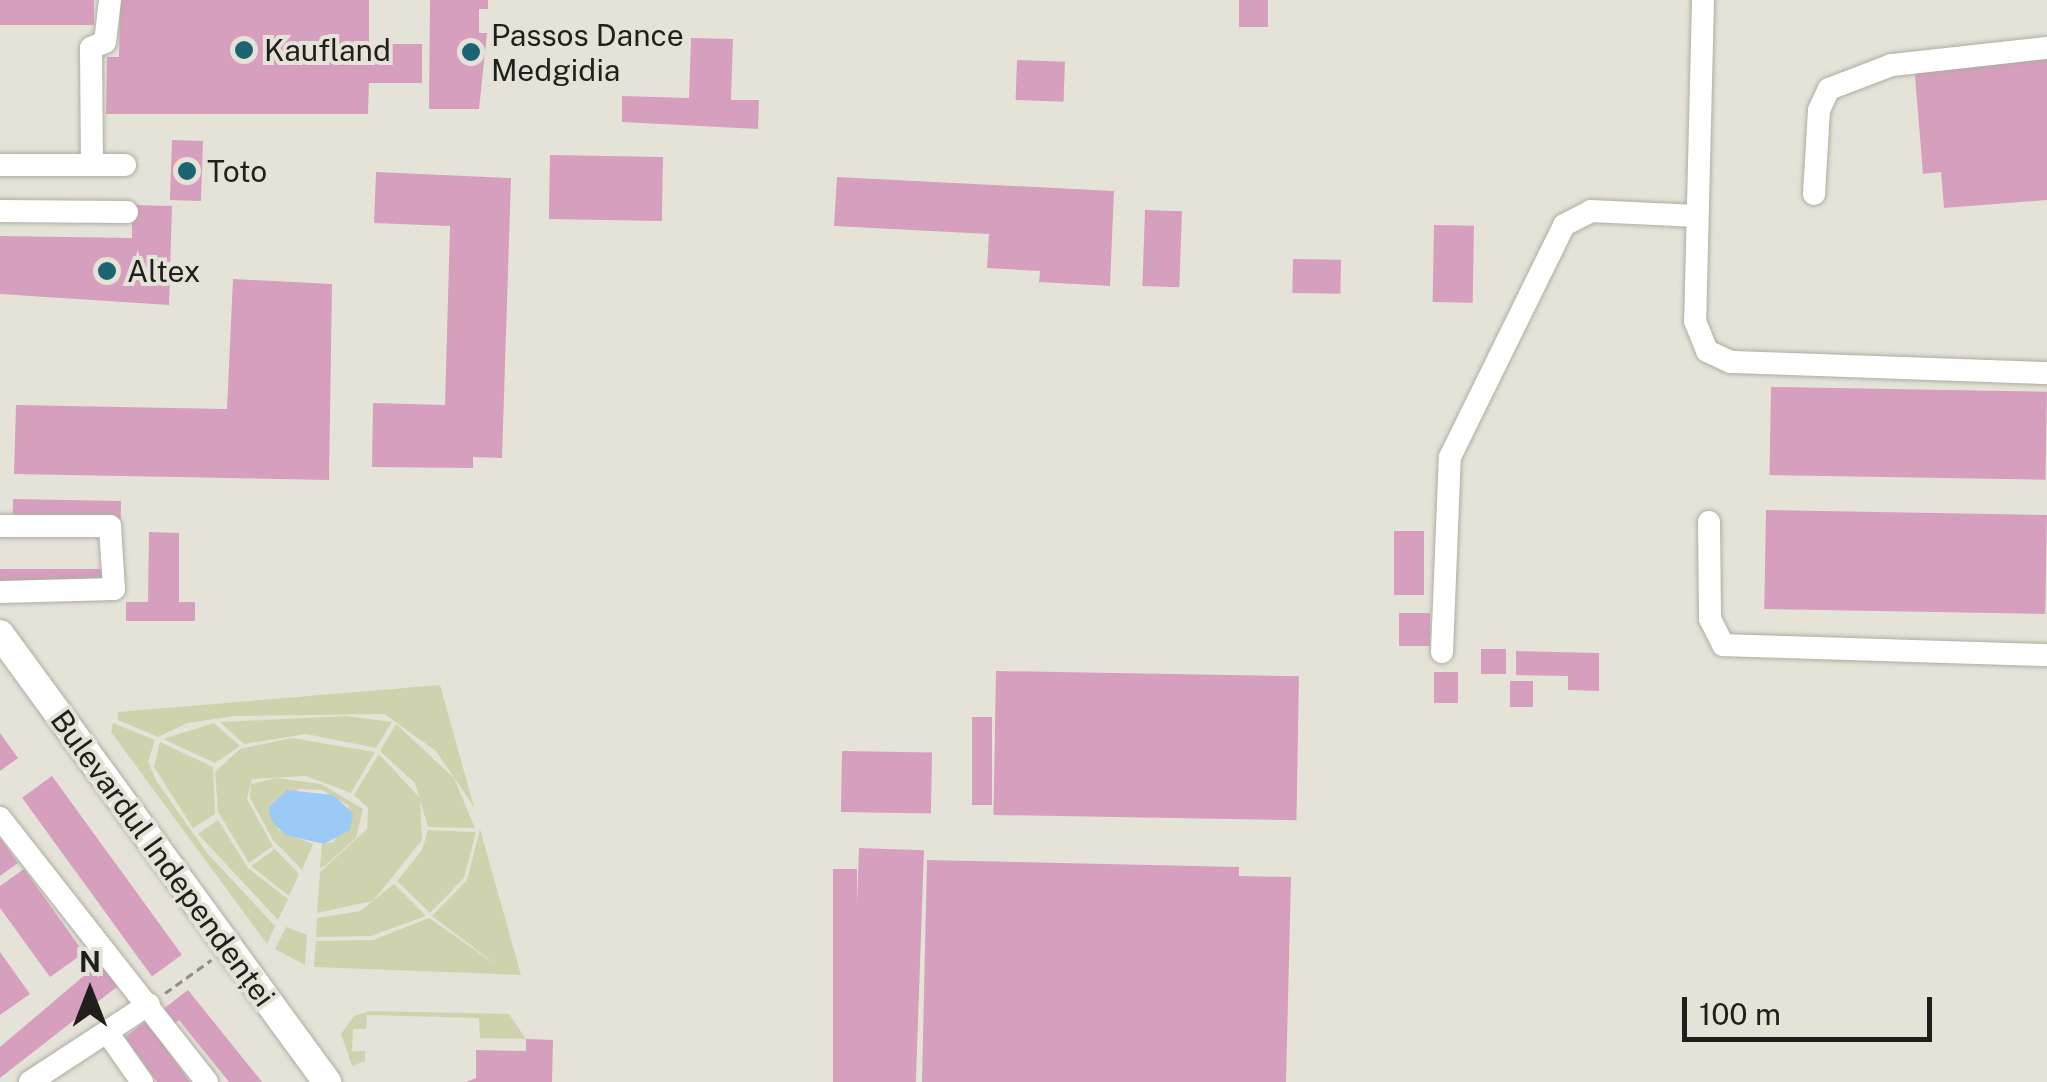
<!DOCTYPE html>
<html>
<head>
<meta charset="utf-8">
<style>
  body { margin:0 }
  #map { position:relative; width:2047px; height:1082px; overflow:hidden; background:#e5e3d8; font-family:"Public Sans",sans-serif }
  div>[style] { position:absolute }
  .green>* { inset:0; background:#cfd3ad }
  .water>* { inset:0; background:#9ccaf6 }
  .building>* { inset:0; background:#d79fbe; transform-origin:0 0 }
  .path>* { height:2.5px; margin-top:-1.25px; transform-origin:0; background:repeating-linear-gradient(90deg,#908e86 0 8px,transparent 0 13px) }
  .roads { filter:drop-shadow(0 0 2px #afaca2) drop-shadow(0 0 2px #afaca2) }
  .minor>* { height:22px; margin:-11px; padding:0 11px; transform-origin:11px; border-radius:11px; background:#fff }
  .major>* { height:28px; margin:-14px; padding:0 14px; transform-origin:14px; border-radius:14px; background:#fff }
  .dots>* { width:28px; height:28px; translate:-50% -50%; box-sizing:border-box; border:5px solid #e5e3d8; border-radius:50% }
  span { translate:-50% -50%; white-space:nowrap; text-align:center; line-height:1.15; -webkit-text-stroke:8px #e5e3d8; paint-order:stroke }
  .poi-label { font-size:30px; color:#201f1b }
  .left { translate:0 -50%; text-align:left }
  .street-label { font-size:30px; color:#201f1b }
  .north { position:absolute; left:40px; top:942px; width:100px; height:100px; -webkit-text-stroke:8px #e5e3d8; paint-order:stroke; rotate:0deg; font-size:28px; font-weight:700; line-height:40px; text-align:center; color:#201f1b }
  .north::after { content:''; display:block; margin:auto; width:35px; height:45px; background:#201f1b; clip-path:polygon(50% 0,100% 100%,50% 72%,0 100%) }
  .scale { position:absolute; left:1682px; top:997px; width:250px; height:45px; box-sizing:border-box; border:5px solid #201f1b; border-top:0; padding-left:12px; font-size:30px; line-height:35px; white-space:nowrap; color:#201f1b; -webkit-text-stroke:8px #e5e3d8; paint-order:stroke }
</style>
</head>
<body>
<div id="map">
  <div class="green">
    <i style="clip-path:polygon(440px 685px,474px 807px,436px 751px,384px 714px,234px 716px,188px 723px,158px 737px,118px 720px,118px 712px)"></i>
    <i style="clip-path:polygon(346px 716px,392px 722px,376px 748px,306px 734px,244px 744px,220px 722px)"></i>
    <i style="clip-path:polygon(113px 723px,155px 740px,148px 762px,157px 782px,207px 853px,275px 926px,267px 944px,111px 732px)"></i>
    <i style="clip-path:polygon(214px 723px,240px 746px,215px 763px,163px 739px)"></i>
    <i style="clip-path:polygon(396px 724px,454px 778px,475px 828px,428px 827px,415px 783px,380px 751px)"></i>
    <i style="clip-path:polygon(292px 738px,375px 752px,351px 793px,306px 776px,252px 779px,247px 799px,273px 846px,249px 863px,218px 812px,215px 772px,240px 749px)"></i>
    <i style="clip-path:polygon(160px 742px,213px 767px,215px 814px,193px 828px,154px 767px)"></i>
    <i style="clip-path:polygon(379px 754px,420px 798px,422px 840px,373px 901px,317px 913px,320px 872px,367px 829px,368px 808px,354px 795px)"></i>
    <i style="clip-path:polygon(277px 778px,321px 784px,363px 809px,356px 838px,326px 865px,320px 868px,322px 844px,334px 842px,349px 806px,322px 790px,298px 789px,278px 830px,313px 844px,302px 870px,273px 840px,250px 798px,251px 784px)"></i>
    <i style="clip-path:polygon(218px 820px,248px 868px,288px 899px,278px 920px,198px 834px)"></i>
    <i style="clip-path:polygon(480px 829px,521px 975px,314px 967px,316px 941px,373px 940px,429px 918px,498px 966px,432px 916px,467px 880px)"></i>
    <i style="clip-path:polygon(428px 830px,476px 832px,464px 878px,430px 913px,397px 881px,422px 850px)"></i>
    <i style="clip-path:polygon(275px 849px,299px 874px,289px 896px,251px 866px)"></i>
    <i style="clip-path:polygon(394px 884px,426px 916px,371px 936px,316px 937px,317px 918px,360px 911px)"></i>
    <i style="clip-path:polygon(286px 927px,307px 935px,305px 965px,275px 949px)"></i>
    <i style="clip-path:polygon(370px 1011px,509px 1014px,526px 1039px,480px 1038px,479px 1018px,367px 1015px,366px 1029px,353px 1029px,352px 1051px,365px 1051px,365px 1061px,352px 1066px,341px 1034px,354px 1016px)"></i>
  </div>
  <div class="water">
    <i style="clip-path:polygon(287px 790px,333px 795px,353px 813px,350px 830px,324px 844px,285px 835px,271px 820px,269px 807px)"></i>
  </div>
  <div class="building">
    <i style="left:0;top:0;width:94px;height:25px"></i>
    <i style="clip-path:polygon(120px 0,369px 0,369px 44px,422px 44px,422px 83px,369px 83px,368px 114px,106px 114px,107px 57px,119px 57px)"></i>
    <i style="clip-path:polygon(430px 0,488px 0,488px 9px,479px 9px,479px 33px,487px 33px,479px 109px,429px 109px)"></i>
    <i style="left:1239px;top:0;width:29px;height:27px"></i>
    <i style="clip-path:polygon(691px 38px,733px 39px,731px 100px,759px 100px,758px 129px,622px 122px,622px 96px,689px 98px)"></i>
    <i style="clip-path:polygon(2047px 53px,2047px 200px,1944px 208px,1941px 172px,1923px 174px,1914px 64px)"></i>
    <i style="left:1017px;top:60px;width:48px;height:40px;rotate:2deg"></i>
    <i style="left:172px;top:140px;width:31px;height:60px;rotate:2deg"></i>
    <i style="left:550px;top:155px;width:113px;height:64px;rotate:1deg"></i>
    <i style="clip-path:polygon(376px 172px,511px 178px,502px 458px,473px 457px,473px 468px,372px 467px,373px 403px,445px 405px,450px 226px,374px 223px)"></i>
    <i style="clip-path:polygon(837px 177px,1114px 191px,1110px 286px,1039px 282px,1040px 271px,987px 268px,989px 234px,834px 226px)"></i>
    <i style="clip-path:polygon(132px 205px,172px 206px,169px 305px,0 294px,0 236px,132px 238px)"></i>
    <i style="left:1145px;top:210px;width:37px;height:76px;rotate:2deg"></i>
    <i style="left:1434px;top:225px;width:40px;height:77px;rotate:1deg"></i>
    <i style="left:1293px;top:259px;width:48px;height:34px;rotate:1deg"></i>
    <i style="clip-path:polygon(233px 279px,332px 284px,329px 480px,14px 474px,16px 405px,227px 409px)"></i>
    <i style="left:1771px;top:387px;width:276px;height:88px;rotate:1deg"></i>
    <i style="left:13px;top:499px;width:108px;height:18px;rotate:1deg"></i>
    <i style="left:1766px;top:510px;width:281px;height:99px;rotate:1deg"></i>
    <i style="left:1394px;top:531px;width:30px;height:64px"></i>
    <i style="clip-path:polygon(149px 532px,179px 533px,179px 602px,195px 602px,195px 621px,126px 621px,126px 602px,148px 602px)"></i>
    <i style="left:0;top:569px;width:111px;height:16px"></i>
    <i style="left:1399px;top:613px;width:31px;height:33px"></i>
    <i style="left:1481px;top:649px;width:25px;height:25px"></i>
    <i style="clip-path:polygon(1516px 651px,1599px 653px,1599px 691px,1568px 690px,1568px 676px,1516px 675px)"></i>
    <i style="left:996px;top:671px;width:303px;height:144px;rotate:1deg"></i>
    <i style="left:1434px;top:672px;width:24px;height:31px"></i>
    <i style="left:1510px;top:681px;width:23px;height:26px"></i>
    <i style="left:972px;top:717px;width:20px;height:88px"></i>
    <i style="clip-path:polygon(0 733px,18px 758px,0 771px)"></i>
    <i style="left:842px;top:751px;width:90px;height:61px;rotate:1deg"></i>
    <i style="left:52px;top:776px;width:221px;height:37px;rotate:54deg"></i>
    <i style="clip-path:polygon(0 838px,18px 863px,0 876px)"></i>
    <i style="left:859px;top:848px;width:65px;height:234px;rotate:2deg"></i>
    <i style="clip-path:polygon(927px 860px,1239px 867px,1239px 876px,1291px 877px,1286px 1082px,922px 1082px)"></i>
    <i style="clip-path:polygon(24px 869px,84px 953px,50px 977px,0 908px,0 886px)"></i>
    <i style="left:833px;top:869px;width:24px;height:213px"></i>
    <i style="clip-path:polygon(0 952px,30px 994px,0 1015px)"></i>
    <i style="clip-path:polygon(99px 963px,118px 986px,0 1078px,0 1047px)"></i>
    <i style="clip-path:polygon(188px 990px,262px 1082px,229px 1082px,179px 1020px,174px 1024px,162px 1010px)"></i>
    <i style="clip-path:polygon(146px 1021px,190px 1082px,157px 1082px,125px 1037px)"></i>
    <i style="clip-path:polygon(526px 1039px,553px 1040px,552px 1082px,466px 1082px,476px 1078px,476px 1050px,526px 1051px)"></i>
  </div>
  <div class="path">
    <i style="left:165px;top:993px;width:57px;rotate:-35.7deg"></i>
  </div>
  <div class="roads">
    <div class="minor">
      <i style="left:1703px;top:0;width:321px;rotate:91.4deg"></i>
      <i style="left:1695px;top:321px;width:32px;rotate:68deg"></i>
      <i style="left:1707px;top:351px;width:26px;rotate:25deg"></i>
      <i style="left:1731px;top:362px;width:316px;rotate:2deg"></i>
      <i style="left:0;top:165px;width:125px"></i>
      <i style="left:92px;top:165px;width:117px;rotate:-90.5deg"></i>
      <i style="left:91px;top:48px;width:15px;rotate:-23deg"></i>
      <i style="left:105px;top:42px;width:42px;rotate:-83.2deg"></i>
      <i style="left:1814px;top:194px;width:84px;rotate:-86.6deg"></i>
      <i style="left:1819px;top:110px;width:23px;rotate:-65deg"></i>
      <i style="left:1829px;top:89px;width:67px;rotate:-20.9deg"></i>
      <i style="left:1892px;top:65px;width:156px;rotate:-6.3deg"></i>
      <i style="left:0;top:211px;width:127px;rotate:0.5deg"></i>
      <i style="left:1709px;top:522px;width:97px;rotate:89.4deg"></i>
      <i style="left:1710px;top:619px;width:29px;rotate:63deg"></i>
      <i style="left:1723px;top:645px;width:324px;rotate:1.8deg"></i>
      <i style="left:0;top:526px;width:110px"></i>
      <i style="left:110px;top:526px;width:63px;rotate:86.4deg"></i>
      <i style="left:114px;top:589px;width:114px;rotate:178.5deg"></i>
      <i style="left:1442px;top:652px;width:195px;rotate:-87.7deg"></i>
      <i style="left:1450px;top:457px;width:258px;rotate:-63.8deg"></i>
      <i style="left:1564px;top:225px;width:30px;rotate:-27deg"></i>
      <i style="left:1591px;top:211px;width:106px;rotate:2.7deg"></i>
      <i style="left:0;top:818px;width:335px;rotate:51.9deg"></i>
      <i style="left:107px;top:1032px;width:61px;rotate:55deg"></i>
      <i style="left:30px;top:1082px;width:142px;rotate:-33.2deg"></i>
    </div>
    <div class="major">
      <i style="left:0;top:634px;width:555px;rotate:53.87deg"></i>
    </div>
  </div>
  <div class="dots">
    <i style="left:244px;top:50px;background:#1d6473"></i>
    <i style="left:471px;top:52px;background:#1d6473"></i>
    <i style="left:187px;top:171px;background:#1d6473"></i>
    <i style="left:107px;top:271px;background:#1d6473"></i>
  </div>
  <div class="poi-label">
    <span class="left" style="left:491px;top:52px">Passos Dance<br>Medgidia</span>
    <span class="left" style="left:264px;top:50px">Kaufland</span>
    <span class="left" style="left:207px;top:171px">Toto</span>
    <span class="left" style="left:127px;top:271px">Altex</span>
  </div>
  <div class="street-label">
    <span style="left:163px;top:858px;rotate:54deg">Bulevardul Independenței</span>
  </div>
  <div class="north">N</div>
  <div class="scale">100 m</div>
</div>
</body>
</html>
